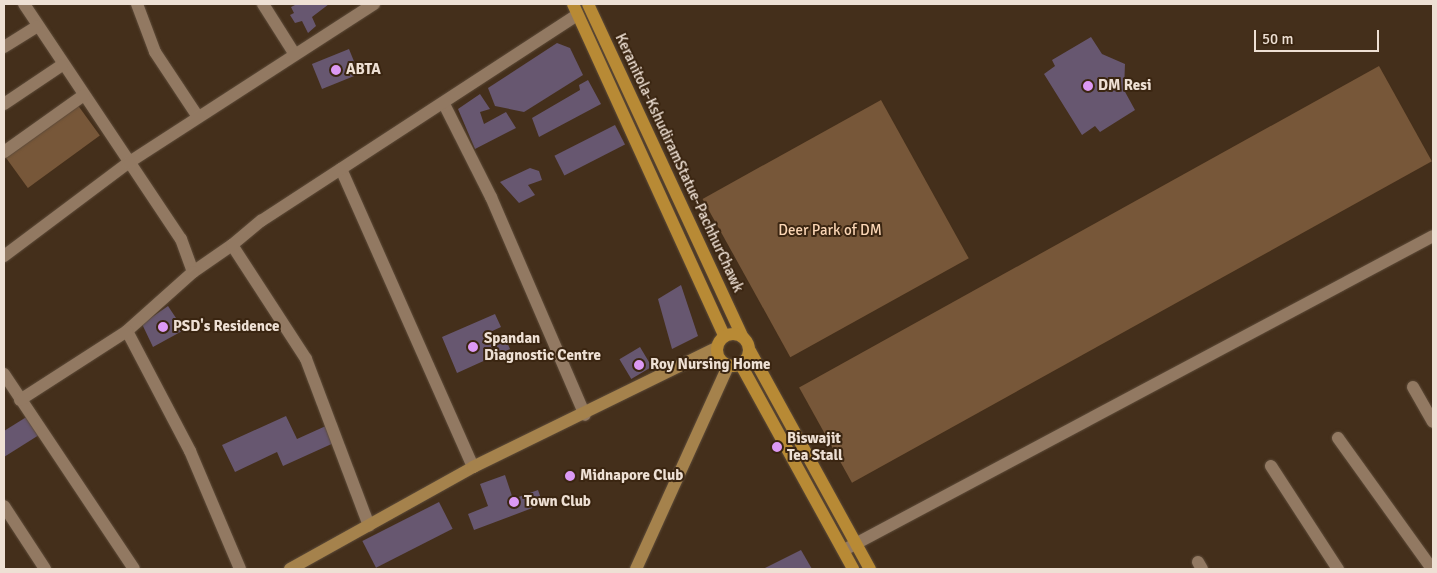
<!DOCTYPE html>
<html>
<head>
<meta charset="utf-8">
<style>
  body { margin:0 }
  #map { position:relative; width:1437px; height:573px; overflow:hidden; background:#442f1b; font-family:Signika,sans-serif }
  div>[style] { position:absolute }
  .green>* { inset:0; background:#775739; transform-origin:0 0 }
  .building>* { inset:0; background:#675770; transform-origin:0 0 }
  .roads { filter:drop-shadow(0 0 1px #5d4b39) drop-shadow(0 0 1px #5d4b39) }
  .street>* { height:12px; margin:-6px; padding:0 6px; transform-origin:6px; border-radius:6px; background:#927962 }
  .secondary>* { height:12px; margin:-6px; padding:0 6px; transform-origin:6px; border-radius:6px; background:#a5824c }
  .primary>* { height:12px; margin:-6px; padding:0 6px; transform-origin:6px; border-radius:6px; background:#b88a35 }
  .primary>.ring { margin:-6px; padding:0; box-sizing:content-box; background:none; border:12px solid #b88a35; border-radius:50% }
  .dots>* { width:14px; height:14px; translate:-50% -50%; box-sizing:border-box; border:2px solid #3a2511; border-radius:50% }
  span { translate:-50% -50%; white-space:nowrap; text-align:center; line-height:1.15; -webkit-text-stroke:4px #3a2511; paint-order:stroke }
  .poi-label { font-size:15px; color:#eee0d4; font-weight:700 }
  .left { translate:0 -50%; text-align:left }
  .street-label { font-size:15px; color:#eee0d4 }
  .park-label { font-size:15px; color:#fbd6b5 }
  .frame { position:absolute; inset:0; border:5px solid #eee0d4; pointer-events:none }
  .scale { position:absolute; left:1254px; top:30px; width:125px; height:22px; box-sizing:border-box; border:2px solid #eee0d4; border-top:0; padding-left:6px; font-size:15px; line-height:18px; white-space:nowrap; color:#eee0d4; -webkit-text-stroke:4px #3a2511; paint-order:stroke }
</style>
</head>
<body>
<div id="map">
  <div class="green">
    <i style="left:1379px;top:66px;width:109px;height:663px;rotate:61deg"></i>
    <i style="left:74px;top:100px;width:44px;height:89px;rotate:54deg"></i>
    <i style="left:881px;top:100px;width:181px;height:204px;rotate:61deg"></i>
  </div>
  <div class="building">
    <i style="clip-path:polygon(297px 4px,329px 4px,312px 17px,316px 26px,308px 33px,302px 21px,295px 23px,290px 15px,294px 13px,291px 7px)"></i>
    <i style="clip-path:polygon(1091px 37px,1102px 54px,1125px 64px,1124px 90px,1135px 110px,1100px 132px,1095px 126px,1082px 135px,1044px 74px,1055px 66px,1052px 60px)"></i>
    <i style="clip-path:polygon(557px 43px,570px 48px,583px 75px,524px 112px,495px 106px,488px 88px)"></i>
    <i style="left:349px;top:49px;width:27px;height:40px;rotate:68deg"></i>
    <i style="clip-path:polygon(588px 80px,601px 104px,539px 137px,532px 118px,580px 90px,579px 85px)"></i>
    <i style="clip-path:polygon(480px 94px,490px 109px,480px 112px,484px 124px,506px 112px,516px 128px,475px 149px,458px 109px)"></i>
    <i style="left:615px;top:125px;width:22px;height:68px;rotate:63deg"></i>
    <i style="clip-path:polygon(530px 168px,539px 171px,542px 180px,528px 185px,535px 195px,519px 203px,500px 182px)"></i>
    <i style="clip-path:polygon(681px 285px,698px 336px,672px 349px,658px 299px)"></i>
    <i style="clip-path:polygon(168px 306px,184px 330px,153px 347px,142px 324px)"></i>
    <i style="clip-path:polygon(495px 314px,501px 327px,490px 332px,494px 341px,504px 336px,510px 349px,457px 373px,442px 337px)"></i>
    <i style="left:640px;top:347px;width:23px;height:24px;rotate:59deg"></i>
    <i style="clip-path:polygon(28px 416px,39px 435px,4px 457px,4px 431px)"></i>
    <i style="clip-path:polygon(286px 416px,297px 439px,328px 425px,336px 442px,283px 466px,277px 452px,235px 472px,222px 445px)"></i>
    <i style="clip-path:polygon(505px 475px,513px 499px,538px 490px,543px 504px,474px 530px,468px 514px,488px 506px,480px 484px)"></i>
    <i style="left:439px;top:502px;width:30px;height:86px;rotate:63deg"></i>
    <i style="clip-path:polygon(801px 550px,812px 569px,763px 569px)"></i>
  </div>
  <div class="roads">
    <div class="street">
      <i style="left:24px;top:4px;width:283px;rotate:56.3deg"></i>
      <i style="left:181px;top:239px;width:35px;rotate:70deg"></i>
      <i style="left:193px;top:272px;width:47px;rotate:-34.7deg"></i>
      <i style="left:232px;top:245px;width:136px;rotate:57deg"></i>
      <i style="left:306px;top:359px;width:178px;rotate:69.3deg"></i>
      <i style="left:137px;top:4px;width:51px;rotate:69.4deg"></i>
      <i style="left:155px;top:52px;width:78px;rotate:56.5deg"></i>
      <i style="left:263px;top:4px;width:58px;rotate:57.7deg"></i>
      <i style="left:4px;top:47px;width:39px;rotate:-32deg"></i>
      <i style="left:4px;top:104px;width:70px;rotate:-33.9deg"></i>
      <i style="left:444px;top:104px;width:104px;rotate:63.2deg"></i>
      <i style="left:491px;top:197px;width:237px;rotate:66.7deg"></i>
      <i style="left:4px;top:152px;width:98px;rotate:-35.5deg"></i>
      <i style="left:341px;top:169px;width:326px;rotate:66.1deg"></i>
      <i style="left:232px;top:245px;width:38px;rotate:-40deg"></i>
      <i style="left:261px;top:221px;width:377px;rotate:-33.1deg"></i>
      <i style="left:4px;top:256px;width:155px;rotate:-36.9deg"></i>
      <i style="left:128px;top:163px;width:293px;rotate:-32.9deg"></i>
      <i style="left:193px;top:272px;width:89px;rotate:138.2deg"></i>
      <i style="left:127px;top:331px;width:136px;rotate:62.3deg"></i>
      <i style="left:190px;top:451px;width:128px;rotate:67deg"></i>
      <i style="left:4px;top:374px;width:234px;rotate:56.3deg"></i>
      <i style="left:1413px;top:387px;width:40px;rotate:60.3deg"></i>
      <i style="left:20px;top:400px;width:127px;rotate:-32.8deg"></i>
      <i style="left:1338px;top:438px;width:161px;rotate:54.3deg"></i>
      <i style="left:1271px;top:466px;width:123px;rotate:57deg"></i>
      <i style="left:4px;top:506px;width:75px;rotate:56.9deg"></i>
      <i style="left:844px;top:550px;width:667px;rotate:-28.06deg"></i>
      <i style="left:1198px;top:562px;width:8px;rotate:60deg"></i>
    </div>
    <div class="secondary">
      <i style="left:290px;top:569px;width:210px;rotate:-29.1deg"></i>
      <i style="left:473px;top:467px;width:271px;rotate:-26.1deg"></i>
      <i style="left:636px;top:569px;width:223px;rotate:-65.6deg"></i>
    </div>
    <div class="primary">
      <i style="left:573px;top:4px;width:365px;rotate:65.5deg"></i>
      <i style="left:588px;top:4px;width:366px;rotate:65.1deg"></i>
      <i class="ring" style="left:717px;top:334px;width:20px;height:20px"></i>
      <i style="left:750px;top:351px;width:249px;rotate:61.2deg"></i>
      <i style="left:741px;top:365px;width:233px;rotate:61.2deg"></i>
    </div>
  </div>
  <div class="dots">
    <i style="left:336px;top:70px;background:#dc99f4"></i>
    <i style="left:1088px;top:86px;background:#dc99f4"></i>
    <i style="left:163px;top:327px;background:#dc99f4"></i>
    <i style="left:473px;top:347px;background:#dc99f4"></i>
    <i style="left:639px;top:365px;background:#dc99f4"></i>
    <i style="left:777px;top:447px;background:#dc99f4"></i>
    <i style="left:570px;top:476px;background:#dc99f4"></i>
    <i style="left:514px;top:502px;background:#dc99f4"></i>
  </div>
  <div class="poi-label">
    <span class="left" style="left:346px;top:70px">ABTA</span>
    <span class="left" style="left:1098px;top:86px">DM Resi</span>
    <span class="left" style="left:173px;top:327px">PSD's Residence</span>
    <span class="left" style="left:484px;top:347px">Spandan<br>Diagnostic Centre</span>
    <span class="left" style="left:650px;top:365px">Roy Nursing Home</span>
    <span class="left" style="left:787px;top:447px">Biswajit<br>Tea Stall</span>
    <span class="left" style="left:580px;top:476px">Midnapore Club</span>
    <span class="left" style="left:524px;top:502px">Town Club</span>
  </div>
  <div class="street-label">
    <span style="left:679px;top:163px;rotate:65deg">Keranitola-KshudiramStatue-PachhurChawk</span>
  </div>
  <div class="park-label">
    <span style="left:830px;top:231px">Deer Park of DM</span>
  </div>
  <div class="frame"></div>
  <div class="scale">50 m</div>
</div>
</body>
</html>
